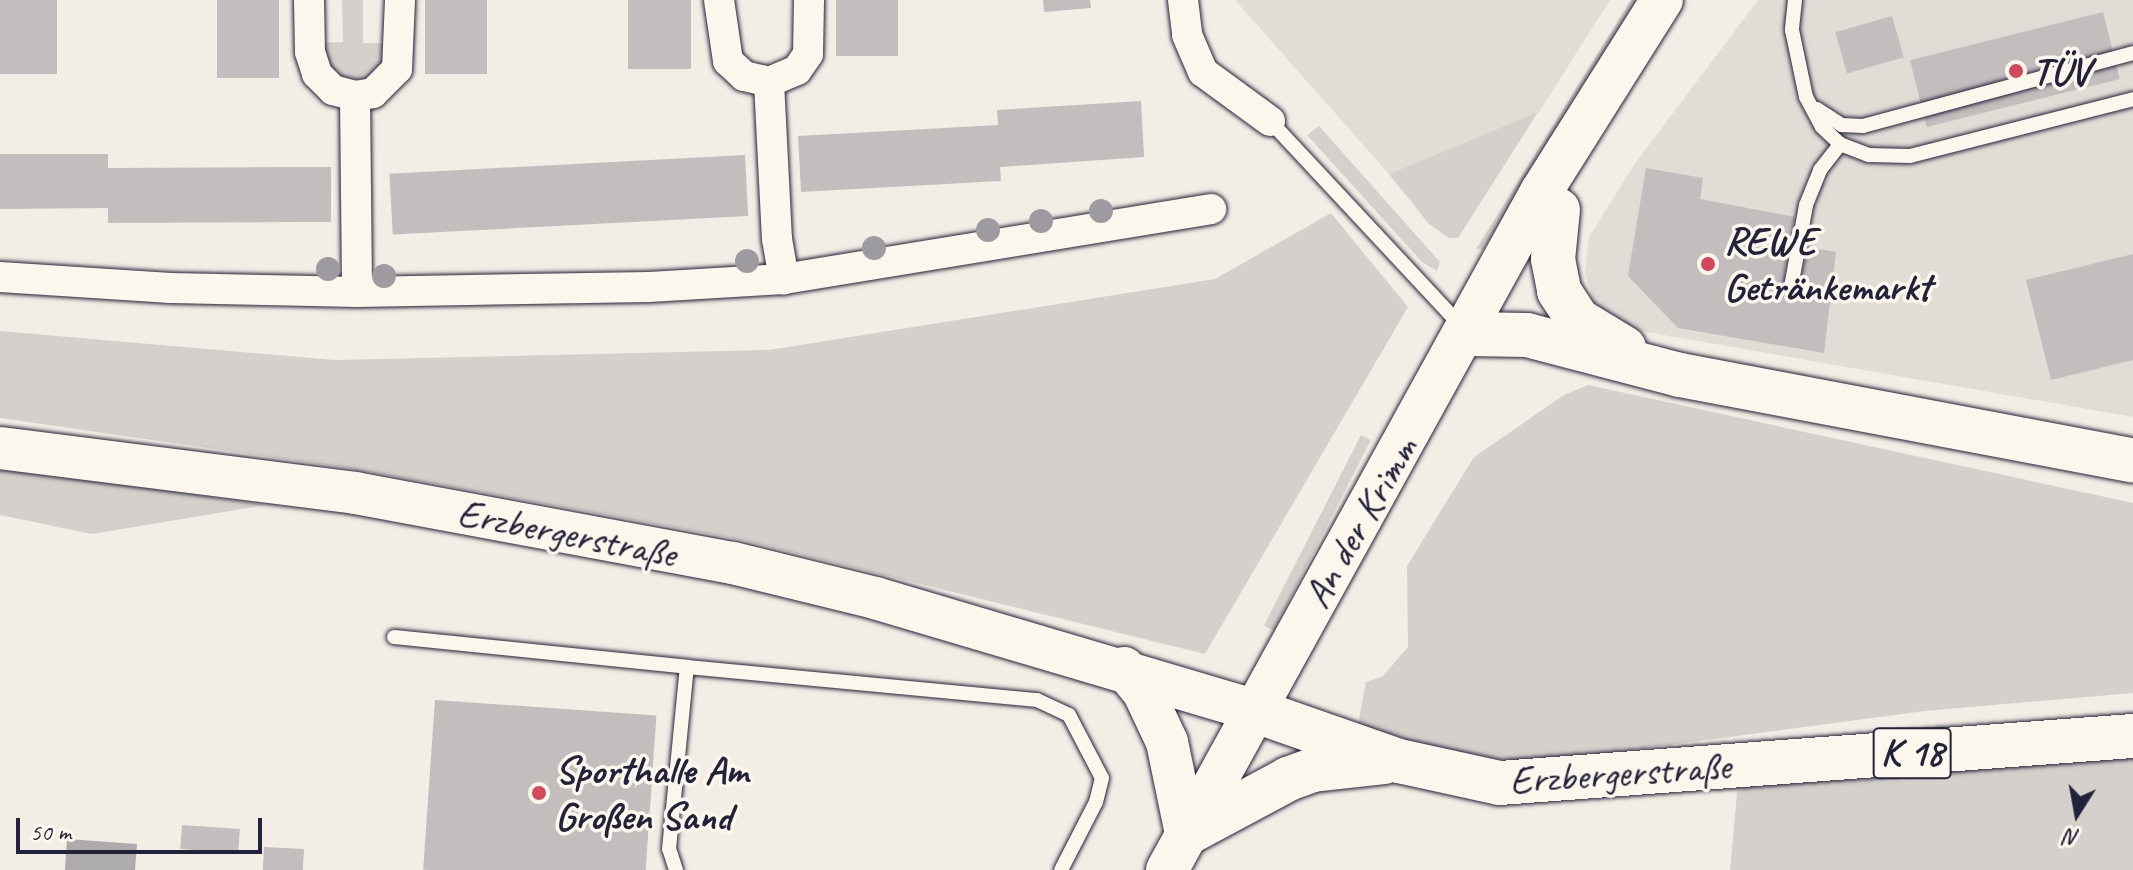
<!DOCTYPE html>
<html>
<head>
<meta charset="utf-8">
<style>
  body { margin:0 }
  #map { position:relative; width:2133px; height:870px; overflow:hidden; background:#f2eee5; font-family:Caveat,sans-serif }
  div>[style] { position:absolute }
  .built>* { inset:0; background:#e0dcd6 }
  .green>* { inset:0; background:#d4d1cc; transform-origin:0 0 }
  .water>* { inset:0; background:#aeabad }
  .building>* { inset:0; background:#c2bebe; transform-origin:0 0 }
  .roads { filter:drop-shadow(0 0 2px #22223b) drop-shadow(0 0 2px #22223b) }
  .lane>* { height:14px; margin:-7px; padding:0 7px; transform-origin:7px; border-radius:7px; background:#fbf7ec }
  .street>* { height:30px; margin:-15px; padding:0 15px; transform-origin:15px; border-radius:15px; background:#fbf7ec }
  .secondary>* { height:42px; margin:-21px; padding:0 21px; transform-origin:21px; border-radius:21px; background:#fbf7ec }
  .primary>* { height:44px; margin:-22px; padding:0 22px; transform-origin:22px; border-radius:22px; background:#fbf7ec }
  .trees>* { width:24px; height:24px; margin:-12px; border-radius:50%; background:#9d9b9f }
  .dots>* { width:22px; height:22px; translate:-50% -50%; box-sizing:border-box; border:4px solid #fbf7ec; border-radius:50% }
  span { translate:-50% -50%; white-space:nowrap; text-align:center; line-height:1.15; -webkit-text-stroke:7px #fbf7ec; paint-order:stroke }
  .shield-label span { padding:2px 6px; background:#fbf7ec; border:2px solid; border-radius:6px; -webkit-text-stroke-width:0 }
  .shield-label { font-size:38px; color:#22223b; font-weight:700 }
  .poi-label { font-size:40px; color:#22223b; font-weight:700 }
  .left { translate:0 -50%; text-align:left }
  .street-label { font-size:40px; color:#22223b }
  .north { position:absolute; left:2037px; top:774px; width:80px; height:80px; -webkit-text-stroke:6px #fbf7ec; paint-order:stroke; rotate:191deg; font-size:22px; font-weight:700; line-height:32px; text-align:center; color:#22223b }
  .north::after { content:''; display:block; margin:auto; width:28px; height:36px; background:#22223b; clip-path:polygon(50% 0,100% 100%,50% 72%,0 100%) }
  .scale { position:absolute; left:16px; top:818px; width:246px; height:36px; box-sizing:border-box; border:4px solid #22223b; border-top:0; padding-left:10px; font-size:24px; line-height:28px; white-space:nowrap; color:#22223b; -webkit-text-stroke:6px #fbf7ec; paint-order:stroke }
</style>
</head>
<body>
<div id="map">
  <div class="built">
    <i style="clip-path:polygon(1235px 0,1610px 0,1539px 112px,1389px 174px)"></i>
    <i style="clip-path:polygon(1758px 0,2133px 0,2133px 417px,1635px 330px,1594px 304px,1585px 273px,1589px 237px,1634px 165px)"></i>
  </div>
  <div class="green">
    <i style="clip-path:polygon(342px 0,363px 0,363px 43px,387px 43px,383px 64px,364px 79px,344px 79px,332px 73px,319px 43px,343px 42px)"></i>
    <i style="clip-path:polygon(1631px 0,1641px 0,1483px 249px,1476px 249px)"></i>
    <i style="clip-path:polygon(1538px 112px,1458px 238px,1449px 238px,1429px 224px,1389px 174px)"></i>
    <i style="clip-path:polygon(1319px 126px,1440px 262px,1437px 271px,1422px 262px,1307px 135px)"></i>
    <i style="clip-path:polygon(1331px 213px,1408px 307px,1205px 654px,738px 539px,359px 470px,0 418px,0 331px,335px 360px,769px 350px,1215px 279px)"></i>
    <i style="clip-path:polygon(1588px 385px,2133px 503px,2133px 693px,1925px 711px,1547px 761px,1445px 757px,1358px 724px,1366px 682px,1383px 676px,1408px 647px,1407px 566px,1474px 457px,1564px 395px)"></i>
    <i style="left:1361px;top:435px;width:11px;height:214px;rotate:27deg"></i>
    <i style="clip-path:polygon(0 467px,266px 505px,92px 534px,0 515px)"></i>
    <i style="clip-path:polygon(2133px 753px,2133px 870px,1730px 870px,1738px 782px)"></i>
  </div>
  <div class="water">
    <i style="clip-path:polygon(67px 839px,137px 844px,135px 870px,65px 870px)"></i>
  </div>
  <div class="building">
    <i style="left:0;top:0;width:57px;height:74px"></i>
    <i style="left:217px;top:0;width:62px;height:78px"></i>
    <i style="left:425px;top:0;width:62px;height:74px"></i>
    <i style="left:628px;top:0;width:63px;height:69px"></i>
    <i style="left:836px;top:0;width:62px;height:56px"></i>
    <i style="clip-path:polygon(1043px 0,1090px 0,1091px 8px,1044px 12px)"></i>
    <i style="left:2103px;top:12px;width:69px;height:199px;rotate:76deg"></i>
    <i style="left:1892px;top:16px;width:43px;height:59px;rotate:74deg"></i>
    <i style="clip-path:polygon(1141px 101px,1144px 157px,1000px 167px,1001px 181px,801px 192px,798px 136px,998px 125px,997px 110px)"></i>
    <i style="clip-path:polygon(0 154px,108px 154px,108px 168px,331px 167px,331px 222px,108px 223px,108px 208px,0 209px)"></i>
    <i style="left:745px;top:155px;width:61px;height:356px;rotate:87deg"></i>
    <i style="clip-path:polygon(1646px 168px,1703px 178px,1700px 199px,1795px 217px,1781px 295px,1798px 298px,1807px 247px,1836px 252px,1824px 353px,1678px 328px,1628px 276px)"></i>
    <i style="clip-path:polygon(2133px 254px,2133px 360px,2051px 380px,2026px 280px)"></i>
    <i style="left:435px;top:700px;width:222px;height:170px;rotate:4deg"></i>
    <i style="left:182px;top:825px;width:58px;height:24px;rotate:4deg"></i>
    <i style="left:264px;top:847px;width:40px;height:23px;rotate:3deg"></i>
  </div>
  <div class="roads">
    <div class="lane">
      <i style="left:1795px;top:0;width:30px;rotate:96deg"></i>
      <i style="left:1792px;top:30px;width:68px;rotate:78.2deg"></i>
      <i style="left:1806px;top:97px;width:34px;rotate:62deg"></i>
      <i style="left:1822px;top:127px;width:25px;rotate:43deg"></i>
      <i style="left:1840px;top:144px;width:31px;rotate:21deg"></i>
      <i style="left:1869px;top:155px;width:41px;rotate:1.4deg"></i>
      <i style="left:1910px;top:156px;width:230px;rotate:-14.3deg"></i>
      <i style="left:1817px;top:109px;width:30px;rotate:33deg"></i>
      <i style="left:1842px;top:125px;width:21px;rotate:3deg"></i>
      <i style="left:1863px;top:126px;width:280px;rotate:-15.1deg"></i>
      <i style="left:1270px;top:121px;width:282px;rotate:47deg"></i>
      <i style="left:1791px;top:287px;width:83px;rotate:-79.6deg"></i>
      <i style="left:1806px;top:205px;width:38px;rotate:-68deg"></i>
      <i style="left:1820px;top:170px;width:33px;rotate:-52deg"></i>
      <i style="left:394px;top:637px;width:295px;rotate:5.8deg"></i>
      <i style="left:676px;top:870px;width:22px;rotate:-108deg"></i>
      <i style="left:669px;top:849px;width:183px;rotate:-84.4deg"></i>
      <i style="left:687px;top:667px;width:352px;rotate:5.4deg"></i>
      <i style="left:1037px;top:700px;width:35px;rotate:25deg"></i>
      <i style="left:1069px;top:715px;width:71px;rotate:62.4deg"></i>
      <i style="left:1102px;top:778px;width:25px;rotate:104deg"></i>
      <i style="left:1096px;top:802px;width:76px;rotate:117.2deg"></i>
    </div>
    <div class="street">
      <i style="left:309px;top:0;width:52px;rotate:88.9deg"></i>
      <i style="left:310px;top:52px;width:23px;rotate:72deg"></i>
      <i style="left:317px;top:74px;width:23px;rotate:45deg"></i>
      <i style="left:333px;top:90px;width:23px;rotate:15deg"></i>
      <i style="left:355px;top:96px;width:18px;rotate:-9deg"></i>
      <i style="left:373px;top:93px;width:34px;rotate:-45deg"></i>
      <i style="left:397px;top:69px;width:69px;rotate:-87.5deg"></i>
      <i style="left:719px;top:0;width:62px;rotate:81.6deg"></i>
      <i style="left:728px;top:61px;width:22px;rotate:43deg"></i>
      <i style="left:744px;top:76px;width:26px;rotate:13deg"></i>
      <i style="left:769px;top:82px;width:30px;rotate:-23deg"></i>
      <i style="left:797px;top:70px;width:19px;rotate:-55deg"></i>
      <i style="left:808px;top:54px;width:54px;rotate:-88.9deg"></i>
      <i style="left:1183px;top:0;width:35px;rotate:83deg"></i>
      <i style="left:1187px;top:35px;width:40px;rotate:66.6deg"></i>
      <i style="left:1203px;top:72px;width:83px;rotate:36.2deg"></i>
      <i style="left:769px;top:82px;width:157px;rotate:87.1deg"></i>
      <i style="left:777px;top:239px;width:41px;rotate:80.1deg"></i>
      <i style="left:355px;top:96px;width:196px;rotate:89.4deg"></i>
      <i style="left:0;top:277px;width:171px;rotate:3.7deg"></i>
      <i style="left:171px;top:288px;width:186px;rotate:1.2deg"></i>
      <i style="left:357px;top:292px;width:292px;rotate:-1deg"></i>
      <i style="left:649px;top:287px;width:135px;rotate:-3.4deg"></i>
      <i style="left:784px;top:279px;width:433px;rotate:-9.3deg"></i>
    </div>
    <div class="secondary">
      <i style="left:0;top:448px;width:358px;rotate:7.2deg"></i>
      <i style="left:355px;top:493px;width:384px;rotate:10.5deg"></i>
      <i style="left:733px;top:563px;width:146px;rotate:13.8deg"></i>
      <i style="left:875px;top:598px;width:394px;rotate:16.5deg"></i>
      <i style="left:1124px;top:668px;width:32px;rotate:51deg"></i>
      <i style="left:1144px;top:693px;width:54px;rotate:64.9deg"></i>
      <i style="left:1167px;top:742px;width:94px;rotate:78.3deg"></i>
      <i style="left:1167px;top:870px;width:774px;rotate:-61.12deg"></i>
      <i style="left:1541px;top:192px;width:227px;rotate:-57.8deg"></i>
    </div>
    <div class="primary">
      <i style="left:1558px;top:210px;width:49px;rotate:95.8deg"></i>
      <i style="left:1553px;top:259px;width:33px;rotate:79deg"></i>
      <i style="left:1559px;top:291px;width:35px;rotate:57deg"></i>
      <i style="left:1578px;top:320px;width:54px;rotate:31.3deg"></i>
      <i style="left:1467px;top:334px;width:60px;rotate:1deg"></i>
      <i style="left:1527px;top:335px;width:158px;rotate:14.7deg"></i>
      <i style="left:1680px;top:375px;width:461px;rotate:10.7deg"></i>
      <i style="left:1253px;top:710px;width:155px;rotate:19.3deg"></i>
      <i style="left:1399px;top:761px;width:103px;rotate:12.3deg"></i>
      <i style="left:1500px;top:783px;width:635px;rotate:-4.25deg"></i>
      <i style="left:1186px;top:834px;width:116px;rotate:-28.3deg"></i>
      <i style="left:1288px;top:779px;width:27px;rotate:-20deg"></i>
      <i style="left:1313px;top:770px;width:71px;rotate:-6.4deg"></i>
    </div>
  </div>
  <div class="trees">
    <i style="left:1101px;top:211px"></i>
    <i style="left:1041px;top:221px"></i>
    <i style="left:988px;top:230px"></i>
    <i style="left:874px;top:248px"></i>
    <i style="left:747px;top:261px"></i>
    <i style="left:328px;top:269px"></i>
    <i style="left:384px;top:276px"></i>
  </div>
  <div class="dots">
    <i style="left:2016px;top:71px;background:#d1495b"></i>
    <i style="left:1708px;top:264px;background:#d1495b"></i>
    <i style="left:539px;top:793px;background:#d1495b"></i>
  </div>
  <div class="shield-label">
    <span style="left:1912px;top:753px">K 18</span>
  </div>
  <div class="poi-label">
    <span class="left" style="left:2032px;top:71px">TÜV</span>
    <span class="left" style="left:1724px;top:264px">REWE<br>Getränkemarkt</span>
    <span class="left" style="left:555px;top:793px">Sporthalle Am<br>Großen Sand</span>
  </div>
  <div class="street-label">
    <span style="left:1360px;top:522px;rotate:-60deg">An der Krimm</span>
    <span style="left:567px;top:533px;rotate:11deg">Erzbergerstraße</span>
    <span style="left:1620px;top:773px;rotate:-4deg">Erzbergerstraße</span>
  </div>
  <div class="north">N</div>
  <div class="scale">50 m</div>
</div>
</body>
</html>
